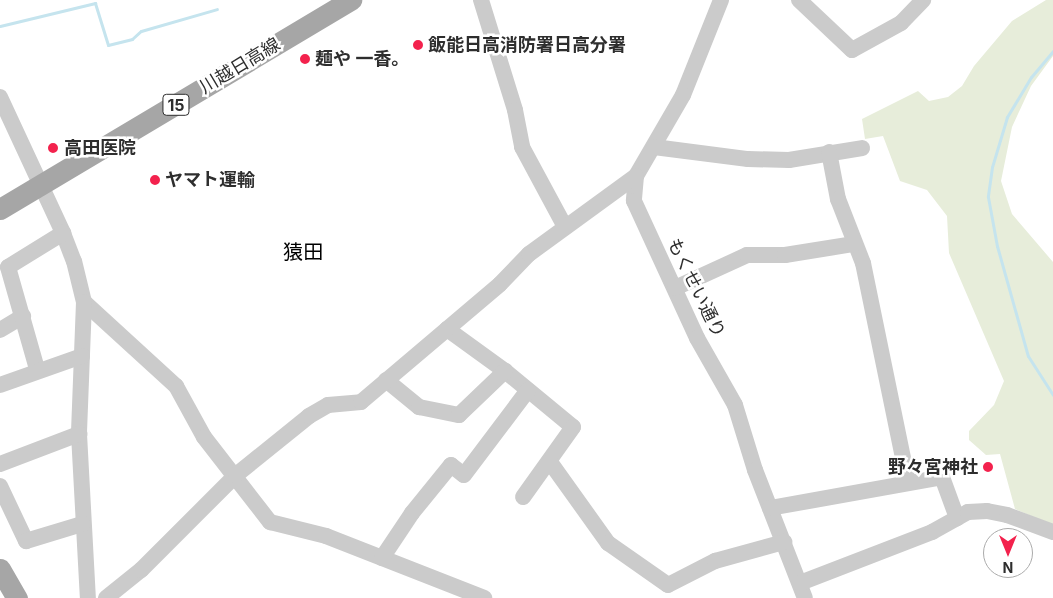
<!DOCTYPE html>
<html>
<head>
<meta charset="utf-8">
<style>
  body { margin:0 }
  #map { position:relative; width:1053px; height:598px; overflow:hidden; background:#fff; font-family:Inter,"Noto Sans JP",sans-serif }
  div>[style] { position:absolute }
  .green>* { inset:0; background:#e7edda }
  .stream>* { height:3px; margin:-1.5px; padding:0 1.5px; transform-origin:1.5px; border-radius:1.5px; background:#c5e4ee }
  .minor>* { height:16px; margin:-8px; padding:0 8px; transform-origin:8px; border-radius:8px; background:#cbcbcb }
  .major>* { height:21px; margin:-10.5px; padding:0 10.5px; transform-origin:10.5px; border-radius:10.5px; background:#a6a6a6 }
  .dots>* { width:14px; height:14px; translate:-50% -50%; box-sizing:border-box; border:2px solid #fff; border-radius:50% }
  span { translate:-50% -50%; white-space:nowrap; text-align:center; line-height:1.15; -webkit-text-stroke:5px #fff; paint-order:stroke }
  .shield-label span { padding:1px 4px; background:#fff; border:1px solid; border-radius:4px; -webkit-text-stroke-width:0 }
  .shield-label { font-size:16px; color:#2e2e2e; font-weight:700 }
  .poi-label { font-size:18px; color:#2e2e2e; font-weight:700 }
  .left { translate:0 -50%; text-align:left }
  .right { translate:-100% -50%; text-align:right }
  .street-label { font-size:18px; color:#2e2e2e }
  .quarter-label { font-size:20px; color:#000 }
  .north { position:absolute; left:983px; top:528px; width:50px; height:50px; box-sizing:border-box; background:#fff; border:1px solid #ababab; border-radius:50%; rotate:180deg; font-size:14px; font-weight:700; line-height:20px; text-align:center; color:#2e2e2e }
  .north::after { content:''; display:block; margin:auto; width:18px; height:22px; background:#f3224d; clip-path:polygon(50% 0,100% 100%,50% 72%,0 100%) }
</style>
</head>
<body>
<div id="map">
  <div class="green">
    <i style="clip-path:polygon(1046px 0,1053px 0,1053px 56px,1031px 86px,1012px 127px,1001px 181px,1012px 214px,1053px 262px,1053px 525px,1015px 509px,1000px 454px,986px 455px,969px 440px,969px 431px,994px 405px,1004px 381px,949px 253px,947px 216px,927px 190px,900px 181px,883px 136px,865px 139px,862px 119px,918px 91px,929px 101px,948px 97px,962px 86px,974px 66px,1012px 21px)"></i>
  </div>
  <div class="stream">
    <i style="left:0;top:26px;width:98px;rotate:-13.6deg"></i>
    <i style="left:95px;top:3px;width:44px;rotate:72.8deg"></i>
    <i style="left:108px;top:45px;width:25px;rotate:-14deg"></i>
    <i style="left:132px;top:39px;width:12px;rotate:-42deg"></i>
    <i style="left:141px;top:31px;width:79px;rotate:-16.1deg"></i>
    <i style="left:1053px;top:51px;width:34px;rotate:130deg"></i>
    <i style="left:1031px;top:77px;width:47px;rotate:121deg"></i>
    <i style="left:1007px;top:117px;width:52px;rotate:106.7deg"></i>
    <i style="left:992px;top:167px;width:30px;rotate:98deg"></i>
    <i style="left:988px;top:197px;width:50px;rotate:79.6deg"></i>
    <i style="left:997px;top:246px;width:114px;rotate:74.3deg"></i>
    <i style="left:1028px;top:356px;width:46px;rotate:57.3deg"></i>
  </div>
  <div class="minor">
    <i style="left:481px;top:0;width:115px;rotate:72.8deg"></i>
    <i style="left:515px;top:110px;width:38px;rotate:79deg"></i>
    <i style="left:522px;top:147px;width:91px;rotate:61.7deg"></i>
    <i style="left:721px;top:0;width:102px;rotate:111.8deg"></i>
    <i style="left:683px;top:95px;width:94px;rotate:120.1deg"></i>
    <i style="left:636px;top:176px;width:25px;rotate:95deg"></i>
    <i style="left:634px;top:201px;width:151px;rotate:65.3deg"></i>
    <i style="left:697px;top:338px;width:77px;rotate:60.4deg"></i>
    <i style="left:735px;top:405px;width:68px;rotate:72.9deg"></i>
    <i style="left:755px;top:470px;width:137px;rotate:68.7deg"></i>
    <i style="left:799px;top:0;width:73px;rotate:43.3deg"></i>
    <i style="left:852px;top:50px;width:56px;rotate:-28.9deg"></i>
    <i style="left:901px;top:23px;width:32px;rotate:-46deg"></i>
    <i style="left:0;top:97px;width:150px;rotate:65.1deg"></i>
    <i style="left:63px;top:233px;width:30px;rotate:69deg"></i>
    <i style="left:74px;top:261px;width:42px;rotate:76.3deg"></i>
    <i style="left:84px;top:302px;width:125px;rotate:42.4deg"></i>
    <i style="left:176px;top:386px;width:58px;rotate:61.2deg"></i>
    <i style="left:204px;top:437px;width:108px;rotate:52.2deg"></i>
    <i style="left:270px;top:522px;width:58px;rotate:14deg"></i>
    <i style="left:326px;top:536px;width:170px;rotate:21.4deg"></i>
    <i style="left:654px;top:147px;width:95px;rotate:7.3deg"></i>
    <i style="left:748px;top:159px;width:41px;rotate:1.4deg"></i>
    <i style="left:789px;top:160px;width:74px;rotate:-9.3deg"></i>
    <i style="left:829px;top:152px;width:48px;rotate:79.2deg"></i>
    <i style="left:838px;top:199px;width:69px;rotate:68.7deg"></i>
    <i style="left:863px;top:263px;width:224px;rotate:78.4deg"></i>
    <i style="left:675px;top:288px;width:79px;rotate:-24.6deg"></i>
    <i style="left:747px;top:255px;width:38px"></i>
    <i style="left:785px;top:255px;width:70px;rotate:-9.1deg"></i>
    <i style="left:84px;top:302px;width:132px;rotate:92.2deg"></i>
    <i style="left:79px;top:434px;width:164px;rotate:86.9deg"></i>
    <i style="left:447px;top:329px;width:72px;rotate:35.9deg"></i>
    <i style="left:505px;top:371px;width:88px;rotate:39.5deg"></i>
    <i style="left:573px;top:427px;width:86px;rotate:125.5deg"></i>
    <i style="left:0;top:330px;width:27px;rotate:-31deg"></i>
    <i style="left:37px;top:369px;width:106px;rotate:-105.9deg"></i>
    <i style="left:8px;top:267px;width:65px;rotate:-31.7deg"></i>
    <i style="left:386px;top:380px;width:43px;rotate:39.3deg"></i>
    <i style="left:419px;top:407px;width:41px;rotate:11.3deg"></i>
    <i style="left:459px;top:415px;width:64px;rotate:-43.7deg"></i>
    <i style="left:0;top:385px;width:87px;rotate:-19.5deg"></i>
    <i style="left:550px;top:462px;width:100px;rotate:54.4deg"></i>
    <i style="left:608px;top:543px;width:73px;rotate:35deg"></i>
    <i style="left:668px;top:585px;width:53px;rotate:-27.1deg"></i>
    <i style="left:715px;top:561px;width:72px;rotate:-15.4deg"></i>
    <i style="left:0;top:464px;width:85px;rotate:-20.8deg"></i>
    <i style="left:0;top:486px;width:61px;rotate:64.7deg"></i>
    <i style="left:26px;top:541px;width:59px;rotate:-16.9deg"></i>
    <i style="left:770px;top:508px;width:175px;rotate:-10.2deg"></i>
    <i style="left:942px;top:477px;width:44px;rotate:69.9deg"></i>
    <i style="left:382px;top:558px;width:54px;rotate:-56.3deg"></i>
    <i style="left:412px;top:513px;width:62px;rotate:-50.9deg"></i>
    <i style="left:451px;top:465px;width:16px;rotate:38deg"></i>
    <i style="left:464px;top:475px;width:106px;rotate:-53deg"></i>
    <i style="left:800px;top:583px;width:142px;rotate:-21.1deg"></i>
    <i style="left:932px;top:532px;width:41px;rotate:-29.1deg"></i>
    <i style="left:968px;top:512px;width:19px;rotate:-3deg"></i>
    <i style="left:987px;top:511px;width:20px;rotate:11deg"></i>
    <i style="left:1007px;top:515px;width:49px;rotate:20.3deg"></i>
    <i style="left:106px;top:598px;width:45px;rotate:-38.7deg"></i>
    <i style="left:141px;top:570px;width:134px;rotate:-45deg"></i>
    <i style="left:236px;top:475px;width:94px;rotate:-38.9deg"></i>
    <i style="left:309px;top:416px;width:22px;rotate:-30deg"></i>
    <i style="left:328px;top:405px;width:33px;rotate:-5deg"></i>
    <i style="left:361px;top:402px;width:182px;rotate:-40.3deg"></i>
    <i style="left:500px;top:284px;width:42px;rotate:-46deg"></i>
    <i style="left:529px;top:254px;width:132px;rotate:-36.1deg"></i>
  </div>
  <div class="major">
    <i style="left:0;top:209px;width:409px;rotate:-30.8deg"></i>
    <i style="left:0;top:569px;width:34px;rotate:60deg"></i>
  </div>
  <div class="dots">
    <i style="left:418px;top:45px;background:#f3224d"></i>
    <i style="left:305px;top:59px;background:#f3224d"></i>
    <i style="left:53px;top:148px;background:#f3224d"></i>
    <i style="left:155px;top:180px;background:#f3224d"></i>
    <i style="left:988px;top:467px;background:#f3224d"></i>
  </div>
  <div class="shield-label">
    <span style="left:176px;top:105px">15</span>
  </div>
  <div class="poi-label">
    <span class="left" style="left:428px;top:45px">飯能日高消防署日高分署</span>
    <span class="left" style="left:315px;top:59px">麺や 一香。</span>
    <span class="left" style="left:64px;top:148px">高田医院</span>
    <span class="left" style="left:165px;top:180px">ヤマト運輸</span>
    <span class="right" style="left:978px;top:467px">野々宮神社</span>
  </div>
  <div class="street-label">
    <span style="left:240px;top:66px;rotate:-31deg">川越日高線</span>
    <span style="left:696px;top:288px;rotate:64deg">もくせい通り</span>
  </div>
  <div class="quarter-label">
    <span style="left:303px;top:252px">猿田</span>
  </div>
  <div class="north">N</div>
</div>
</body>
</html>
